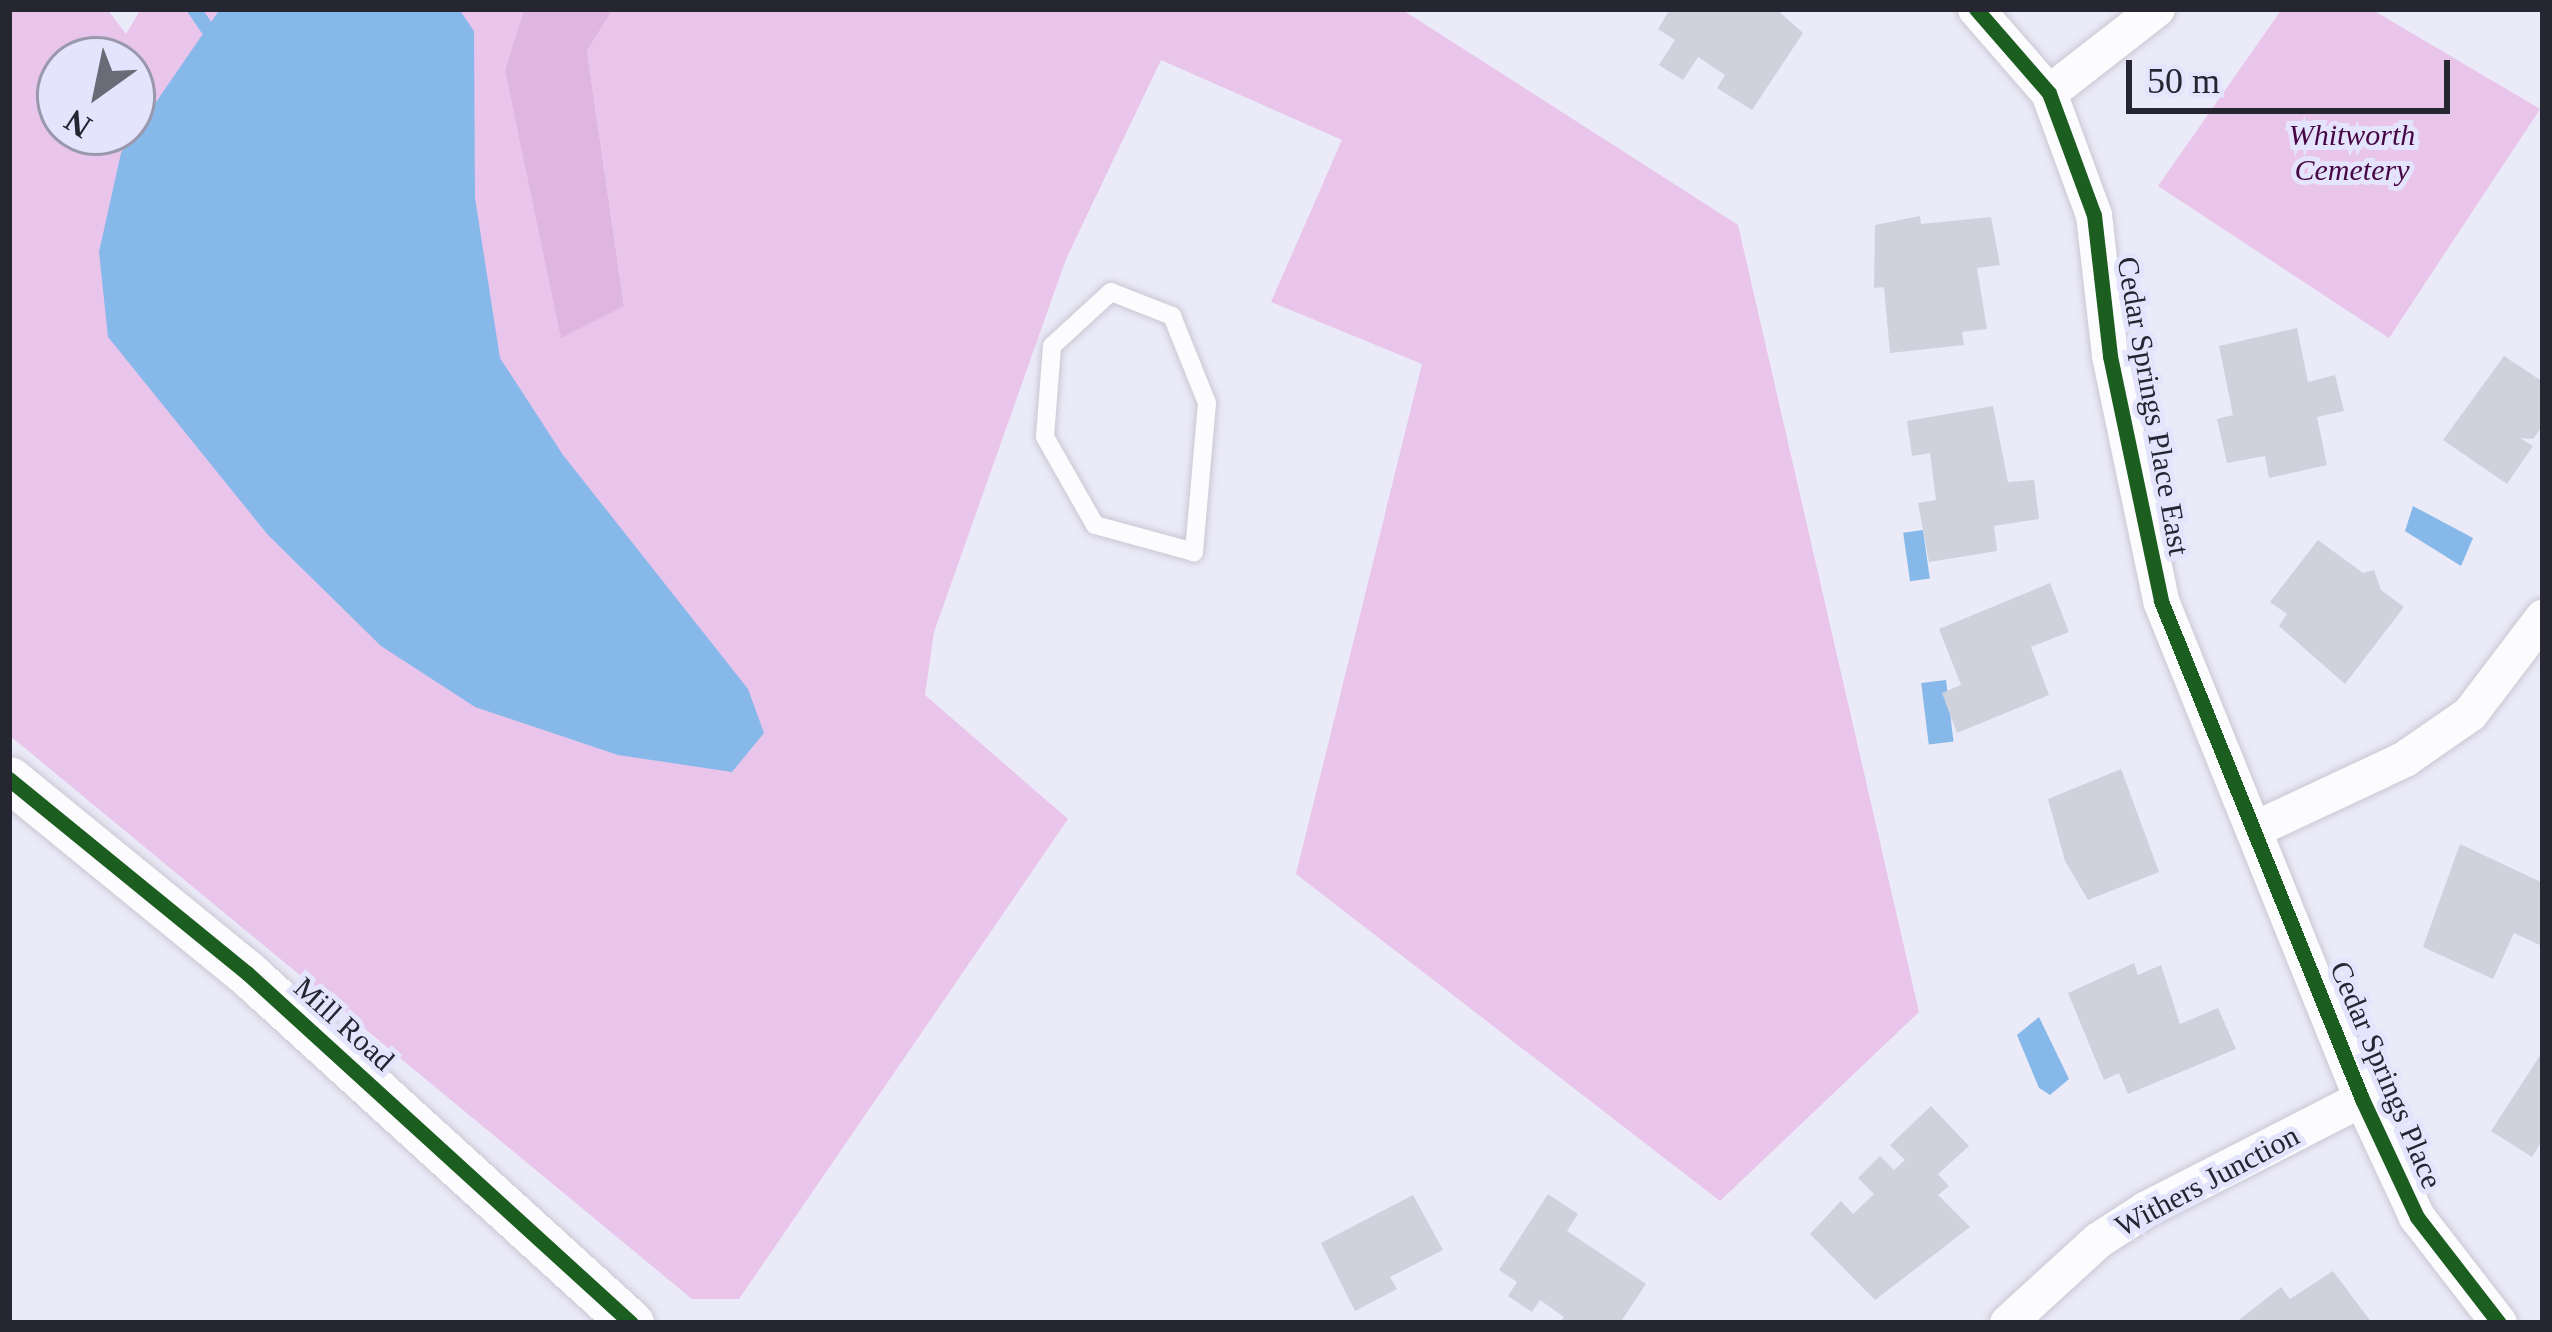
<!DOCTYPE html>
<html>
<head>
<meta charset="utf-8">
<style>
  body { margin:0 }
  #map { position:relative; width:2552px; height:1332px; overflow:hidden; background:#ebeaf8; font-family:"Times New Roman",serif }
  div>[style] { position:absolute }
  .green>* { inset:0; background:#e9c4eb }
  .forest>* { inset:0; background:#deb6e0 }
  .water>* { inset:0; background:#86b9ea; transform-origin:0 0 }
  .stream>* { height:14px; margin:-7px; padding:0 7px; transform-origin:7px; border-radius:7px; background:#86b9ea }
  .building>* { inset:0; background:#cfd1dd }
  .roads { filter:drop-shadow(0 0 3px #c9c8d4) drop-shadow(0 0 3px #c9c8d4) }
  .service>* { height:18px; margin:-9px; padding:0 9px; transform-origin:9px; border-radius:9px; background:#fcfcfe }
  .minor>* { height:36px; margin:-18px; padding:0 18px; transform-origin:18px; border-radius:18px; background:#fcfcfe }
  .tertiary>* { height:45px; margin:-22.5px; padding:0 22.5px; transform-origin:22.5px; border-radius:22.5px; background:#fcfcfe }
  .cycleway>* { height:15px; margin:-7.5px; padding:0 7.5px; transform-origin:7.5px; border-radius:7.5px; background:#1b5e20 }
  span { translate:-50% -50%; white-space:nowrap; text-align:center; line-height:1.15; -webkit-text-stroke:10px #e5e4fe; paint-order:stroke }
  .park-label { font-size:30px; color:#470745; font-style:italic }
  .street-label { font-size:30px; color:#262532 }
  .frame { position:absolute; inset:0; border:12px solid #262532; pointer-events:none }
  .north { position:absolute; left:36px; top:36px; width:120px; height:120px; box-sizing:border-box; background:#e5e4fe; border:3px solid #9998ac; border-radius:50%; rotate:213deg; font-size:33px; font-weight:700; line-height:48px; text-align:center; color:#262532 }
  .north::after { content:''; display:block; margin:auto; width:42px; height:54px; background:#6b6a77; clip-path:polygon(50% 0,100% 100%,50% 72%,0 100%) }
  .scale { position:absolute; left:2126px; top:60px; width:324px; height:54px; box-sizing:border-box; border:6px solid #262532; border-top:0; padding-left:15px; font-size:36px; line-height:42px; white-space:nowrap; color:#262532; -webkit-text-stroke:9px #e5e4fe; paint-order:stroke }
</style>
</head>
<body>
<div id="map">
  <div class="green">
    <i style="clip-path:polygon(evenodd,9px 9px,107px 9px,126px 34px,141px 9px,524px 9px,505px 70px,624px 305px,587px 51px,613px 9px,1401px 9px,1738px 225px,1919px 1012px,1720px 1201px,1296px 874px,1422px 364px,1271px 302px,1342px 140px,1161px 60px,1066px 259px,934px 632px,925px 695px,1068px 819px,739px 1299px,692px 1299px,9px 735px,9px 9px,60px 60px,132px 60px,132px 132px,60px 132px,60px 60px)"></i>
    <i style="clip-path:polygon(2282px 9px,2371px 9px,2540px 109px,2389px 338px,2158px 186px)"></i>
  </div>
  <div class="forest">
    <i style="clip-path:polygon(524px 9px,613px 9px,587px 51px,624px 306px,561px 338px,505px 70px)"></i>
  </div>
  <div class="water">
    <i style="clip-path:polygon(220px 9px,459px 9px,474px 31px,475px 198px,500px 358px,563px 455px,748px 689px,764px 733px,732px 772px,618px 755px,475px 707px,381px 646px,268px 535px,108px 337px,99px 252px,121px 153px)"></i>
    <i style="clip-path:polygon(2413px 506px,2473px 538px,2461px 566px,2405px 531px)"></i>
    <i style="left:1923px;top:530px;width:49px;height:20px;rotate:82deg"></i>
    <i style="left:1946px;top:680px;width:62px;height:25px;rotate:83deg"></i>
    <i style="clip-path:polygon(2039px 1017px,2069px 1079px,2050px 1095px,2039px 1088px,2017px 1035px)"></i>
  </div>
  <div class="stream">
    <i style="left:194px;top:9px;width:23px;rotate:56deg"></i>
  </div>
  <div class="building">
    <i style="clip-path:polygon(1670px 9px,1776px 9px,1803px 33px,1752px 110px,1717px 88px,1725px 75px,1698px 57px,1683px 80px,1659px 65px,1675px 40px,1658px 29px)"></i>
    <i style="clip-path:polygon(1920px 216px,1921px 224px,1991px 217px,2000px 265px,1977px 268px,1987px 329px,1962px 332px,1964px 345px,1890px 353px,1884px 287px,1874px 288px,1875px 225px)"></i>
    <i style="clip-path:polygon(2297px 328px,2308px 382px,2335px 375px,2344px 411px,2317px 417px,2327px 465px,2269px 478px,2265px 456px,2227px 463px,2217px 419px,2233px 415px,2219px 346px)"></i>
    <i style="clip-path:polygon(2504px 356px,2543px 382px,2543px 425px,2533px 439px,2520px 438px,2533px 446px,2507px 484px,2443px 440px)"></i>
    <i style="clip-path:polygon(1993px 406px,2008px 482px,2034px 480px,2039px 519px,1994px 526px,1997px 551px,1929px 562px,1918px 503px,1936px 500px,1930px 453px,1912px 456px,1907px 421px)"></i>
    <i style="clip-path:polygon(2318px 540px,2363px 573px,2374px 570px,2381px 590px,2404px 607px,2345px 684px,2279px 626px,2287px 614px,2270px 602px)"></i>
    <i style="clip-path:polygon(2050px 583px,2069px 632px,2031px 647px,2049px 695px,1957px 733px,1942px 693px,1961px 685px,1939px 629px)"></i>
    <i style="clip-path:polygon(2121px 769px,2159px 872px,2088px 900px,2065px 861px,2048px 799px)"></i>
    <i style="clip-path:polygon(2460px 844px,2543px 883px,2540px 945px,2514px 933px,2493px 979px,2423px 947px)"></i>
    <i style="clip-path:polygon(2134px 963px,2138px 975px,2161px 965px,2180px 1024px,2218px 1008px,2236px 1049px,2128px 1094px,2119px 1073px,2104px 1080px,2068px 993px)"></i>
    <i style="clip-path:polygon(2543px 1051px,2543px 1139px,2532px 1157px,2491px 1131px)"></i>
    <i style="clip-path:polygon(1931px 1106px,1969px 1146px,1938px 1174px,1949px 1186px,1938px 1195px,1970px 1227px,1875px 1300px,1810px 1234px,1841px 1201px,1853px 1214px,1874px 1194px,1858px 1178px,1880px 1156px,1894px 1170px,1905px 1160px,1890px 1145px)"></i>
    <i style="clip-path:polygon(1548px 1194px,1578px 1214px,1567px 1231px,1646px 1284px,1620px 1323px,1560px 1323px,1564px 1317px,1540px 1300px,1532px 1312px,1508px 1296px,1517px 1282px,1499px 1270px)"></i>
    <i style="clip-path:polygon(1413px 1195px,1443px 1250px,1390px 1277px,1397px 1289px,1355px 1311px,1321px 1243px)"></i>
    <i style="clip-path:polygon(2333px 1271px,2372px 1323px,2235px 1323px,2281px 1287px,2290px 1299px)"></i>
  </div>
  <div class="roads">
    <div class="service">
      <i style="left:1111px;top:292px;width:66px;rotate:21.5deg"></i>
      <i style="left:1172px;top:316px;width:94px;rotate:68.1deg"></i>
      <i style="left:1207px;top:403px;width:150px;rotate:95deg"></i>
      <i style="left:1194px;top:552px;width:103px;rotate:-164.7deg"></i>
      <i style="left:1095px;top:525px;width:101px;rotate:-119.6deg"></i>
      <i style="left:1045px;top:437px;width:91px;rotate:-85.6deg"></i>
      <i style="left:1052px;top:346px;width:80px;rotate:-42.5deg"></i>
    </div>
    <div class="minor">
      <i style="left:1976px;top:9px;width:111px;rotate:49deg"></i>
      <i style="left:2049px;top:93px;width:130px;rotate:69.8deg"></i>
      <i style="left:2094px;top:215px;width:142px;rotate:83.5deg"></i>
      <i style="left:2110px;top:356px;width:250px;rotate:78.2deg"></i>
      <i style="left:2161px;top:601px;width:537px;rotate:68.02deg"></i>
      <i style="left:2362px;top:1099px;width:130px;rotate:65deg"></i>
      <i style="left:2417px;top:1217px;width:134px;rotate:52.3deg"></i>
      <i style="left:2049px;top:93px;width:137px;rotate:-37.9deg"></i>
      <i style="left:2258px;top:828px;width:162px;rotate:-25.1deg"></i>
      <i style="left:2405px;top:759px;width:79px;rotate:-34.7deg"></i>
      <i style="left:2470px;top:714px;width:121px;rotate:-52.8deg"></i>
      <i style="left:2008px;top:1323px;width:123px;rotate:-42.4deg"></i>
      <i style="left:2099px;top:1240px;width:57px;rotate:-32.9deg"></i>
      <i style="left:2147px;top:1209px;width:242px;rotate:-27.1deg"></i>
    </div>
    <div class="tertiary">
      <i style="left:9px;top:779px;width:307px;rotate:39.2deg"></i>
      <i style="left:247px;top:973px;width:520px;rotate:42.35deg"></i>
    </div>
  </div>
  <div class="cycleway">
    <i style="left:1976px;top:9px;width:111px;rotate:49deg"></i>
    <i style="left:2049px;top:93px;width:130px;rotate:69.8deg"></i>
    <i style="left:2094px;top:215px;width:142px;rotate:83.5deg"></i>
    <i style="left:2110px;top:356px;width:250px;rotate:78.2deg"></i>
    <i style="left:2161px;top:601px;width:537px;rotate:68.02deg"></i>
    <i style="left:2362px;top:1099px;width:130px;rotate:65deg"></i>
    <i style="left:2417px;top:1217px;width:134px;rotate:52.3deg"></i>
    <i style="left:9px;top:779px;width:307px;rotate:39.2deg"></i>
    <i style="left:247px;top:973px;width:520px;rotate:42.35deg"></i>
  </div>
  <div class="park-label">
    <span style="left:2352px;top:152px">Whitworth<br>Cemetery</span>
  </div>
  <div class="street-label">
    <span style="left:2153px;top:406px;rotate:80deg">Cedar Springs Place East</span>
    <span style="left:344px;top:1024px;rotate:42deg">Mill Road</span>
    <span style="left:2386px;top:1075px;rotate:67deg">Cedar Springs Place</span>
    <span style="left:2207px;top:1181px;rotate:-28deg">Withers Junction</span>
  </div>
  <div class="frame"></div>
  <div class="north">N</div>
  <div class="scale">50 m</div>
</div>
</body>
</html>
